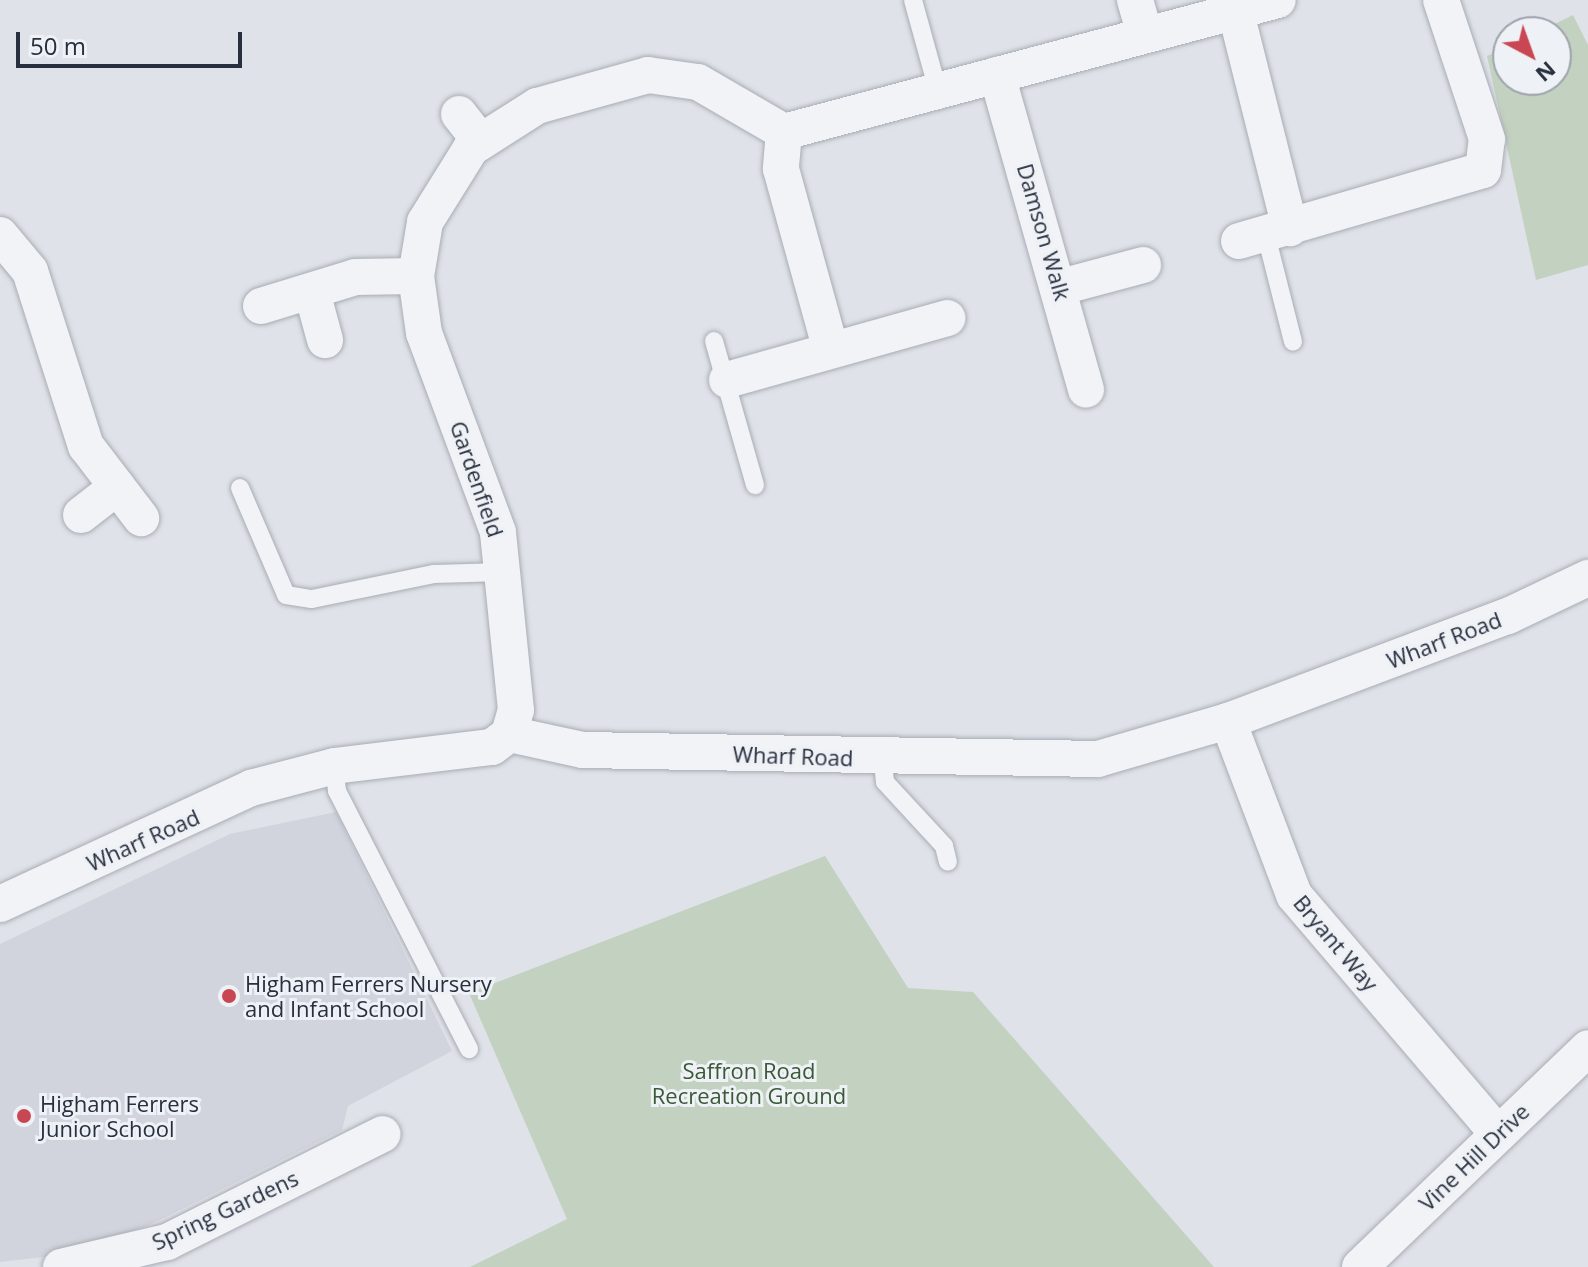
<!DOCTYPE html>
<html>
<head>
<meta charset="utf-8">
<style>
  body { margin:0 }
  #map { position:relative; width:1588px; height:1267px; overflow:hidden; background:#dfe2e8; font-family:"Open Sans",sans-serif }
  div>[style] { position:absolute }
  .built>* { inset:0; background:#d1d4dc }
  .green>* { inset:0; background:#c3d1c0 }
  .roads { filter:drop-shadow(0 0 2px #a8acb5) drop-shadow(0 0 2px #a8acb5) }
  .service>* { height:18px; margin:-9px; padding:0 9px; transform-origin:9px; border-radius:9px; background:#f1f3f6 }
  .minor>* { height:36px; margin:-18px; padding:0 18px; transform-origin:18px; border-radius:18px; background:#f1f3f6 }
  .dots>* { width:22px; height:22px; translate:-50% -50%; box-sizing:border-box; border:4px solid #eef1f5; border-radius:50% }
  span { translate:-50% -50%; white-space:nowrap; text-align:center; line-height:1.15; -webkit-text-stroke:6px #eef1f5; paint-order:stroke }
  .street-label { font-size:22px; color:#282f3e }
  .poi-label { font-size:22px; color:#282f3e }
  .left { translate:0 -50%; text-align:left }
  .park-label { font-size:22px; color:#3a5936 }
  .north { position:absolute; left:1492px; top:16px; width:80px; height:80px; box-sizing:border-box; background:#eef1f5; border:2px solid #9fa3ac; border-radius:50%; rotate:139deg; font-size:22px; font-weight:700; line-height:32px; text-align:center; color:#282f3e }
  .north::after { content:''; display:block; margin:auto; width:28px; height:36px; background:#c94752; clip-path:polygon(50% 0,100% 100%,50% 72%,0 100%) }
  .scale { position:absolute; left:16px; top:32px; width:226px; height:36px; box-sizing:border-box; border:4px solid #282f3e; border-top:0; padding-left:10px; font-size:24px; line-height:28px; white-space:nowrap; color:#282f3e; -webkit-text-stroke:6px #eef1f5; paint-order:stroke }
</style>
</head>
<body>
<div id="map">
  <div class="built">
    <i style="clip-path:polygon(336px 812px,452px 1051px,348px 1106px,342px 1130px,156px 1222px,69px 1254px,0 1262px,0 944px,230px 834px)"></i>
  </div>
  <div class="green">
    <i style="clip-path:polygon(1573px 15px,1588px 45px,1588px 265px,1536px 280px,1487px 56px,1508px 46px,1508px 80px,1556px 80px,1556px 32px,1538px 32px)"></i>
    <i style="clip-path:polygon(825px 856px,908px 988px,973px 992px,1214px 1267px,470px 1267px,567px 1219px,469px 993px)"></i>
  </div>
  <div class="roads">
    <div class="service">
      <i style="left:913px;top:0;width:94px;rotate:74.6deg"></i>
      <i style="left:1266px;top:235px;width:110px;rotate:75.8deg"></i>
      <i style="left:714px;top:341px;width:150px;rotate:74.1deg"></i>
      <i style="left:240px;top:488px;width:116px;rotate:66.7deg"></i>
      <i style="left:286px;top:595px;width:26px;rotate:9deg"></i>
      <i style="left:312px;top:599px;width:125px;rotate:-11.6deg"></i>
      <i style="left:434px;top:574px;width:69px;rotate:-1.7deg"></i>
      <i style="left:883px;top:760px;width:22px;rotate:85deg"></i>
      <i style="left:885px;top:782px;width:87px;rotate:47.3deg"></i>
      <i style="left:944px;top:846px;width:16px;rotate:76deg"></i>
      <i style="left:334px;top:766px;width:25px;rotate:83deg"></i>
      <i style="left:337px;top:791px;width:290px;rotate:62.9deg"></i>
    </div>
    <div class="minor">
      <i style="left:1135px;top:0;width:35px;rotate:74deg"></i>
      <i style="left:1236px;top:13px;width:222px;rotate:75.9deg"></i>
      <i style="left:997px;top:75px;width:327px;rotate:74.2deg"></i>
      <i style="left:459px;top:114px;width:34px;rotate:52deg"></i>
      <i style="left:784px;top:132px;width:37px;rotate:95deg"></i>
      <i style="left:781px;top:169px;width:188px;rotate:74.6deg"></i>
      <i style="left:0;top:235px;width:47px;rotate:50.2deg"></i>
      <i style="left:30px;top:271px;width:184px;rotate:72.3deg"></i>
      <i style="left:86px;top:446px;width:91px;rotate:52.6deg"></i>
      <i style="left:1239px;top:241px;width:254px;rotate:-16.2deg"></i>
      <i style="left:1483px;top:170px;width:31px;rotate:-83deg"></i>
      <i style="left:1487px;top:139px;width:146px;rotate:-108.3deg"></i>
      <i style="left:1061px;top:287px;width:85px;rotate:-15deg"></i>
      <i style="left:312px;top:292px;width:50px;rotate:74.8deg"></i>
      <i style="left:261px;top:306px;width:98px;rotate:-17.1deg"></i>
      <i style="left:355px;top:277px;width:61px;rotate:-0.9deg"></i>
      <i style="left:727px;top:380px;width:229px;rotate:-15.7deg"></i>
      <i style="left:81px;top:515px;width:46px;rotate:-37.9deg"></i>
      <i style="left:1228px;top:721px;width:186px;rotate:69.2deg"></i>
      <i style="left:1294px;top:895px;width:314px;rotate:49.5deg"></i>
      <i style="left:509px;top:734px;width:25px;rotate:-74deg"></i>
      <i style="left:516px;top:710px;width:179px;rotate:-95.8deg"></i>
      <i style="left:498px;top:532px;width:212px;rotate:-110.4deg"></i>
      <i style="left:424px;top:333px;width:58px;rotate:-98deg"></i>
      <i style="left:416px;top:276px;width:55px;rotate:-80.5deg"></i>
      <i style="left:425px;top:222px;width:87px;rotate:-58.1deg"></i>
      <i style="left:471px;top:148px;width:78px;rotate:-32.5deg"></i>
      <i style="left:537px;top:106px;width:115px;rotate:-15.6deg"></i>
      <i style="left:648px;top:75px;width:50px;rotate:8deg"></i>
      <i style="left:698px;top:82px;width:99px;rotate:30.2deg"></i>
      <i style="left:784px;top:132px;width:511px;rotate:-14.96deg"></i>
      <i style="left:0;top:904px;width:277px;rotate:-24.8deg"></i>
      <i style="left:251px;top:788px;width:86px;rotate:-14.8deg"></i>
      <i style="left:334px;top:766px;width:159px;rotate:-6.9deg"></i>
      <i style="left:492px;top:747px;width:21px;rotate:-37deg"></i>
      <i style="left:509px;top:734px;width:76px;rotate:12.2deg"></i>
      <i style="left:583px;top:750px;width:515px;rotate:1deg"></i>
      <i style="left:1098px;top:759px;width:135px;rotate:-16.3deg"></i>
      <i style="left:1228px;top:721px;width:299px;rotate:-20.6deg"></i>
      <i style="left:1508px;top:616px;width:89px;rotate:-25.4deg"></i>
      <i style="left:61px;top:1267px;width:109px;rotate:-13.3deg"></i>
      <i style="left:167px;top:1242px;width:241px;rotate:-26.6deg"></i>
      <i style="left:1360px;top:1267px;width:316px;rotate:-43.8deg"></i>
    </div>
  </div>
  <div class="dots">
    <i style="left:229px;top:996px;background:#c94752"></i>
    <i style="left:24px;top:1116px;background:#c94752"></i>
  </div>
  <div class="street-label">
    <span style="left:1044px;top:232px;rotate:74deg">Damson Walk</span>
    <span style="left:477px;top:479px;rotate:71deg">Gardenfield</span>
    <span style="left:1444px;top:640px;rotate:-21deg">Wharf Road</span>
    <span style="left:793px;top:756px;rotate:2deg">Wharf Road</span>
    <span style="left:143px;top:840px;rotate:-24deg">Wharf Road</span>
    <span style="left:1336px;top:943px;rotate:50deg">Bryant Way</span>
    <span style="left:1474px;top:1157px;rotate:-44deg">Vine Hill Drive</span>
    <span style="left:225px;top:1210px;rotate:-25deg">Spring Gardens</span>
  </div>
  <div class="poi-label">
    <span class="left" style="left:245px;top:996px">Higham Ferrers Nursery<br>and Infant School</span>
    <span class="left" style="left:40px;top:1116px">Higham Ferrers<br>Junior School</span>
  </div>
  <div class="park-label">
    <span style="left:749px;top:1083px">Saffron Road<br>Recreation Ground</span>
  </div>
  <div class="north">N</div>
  <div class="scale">50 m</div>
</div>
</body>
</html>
